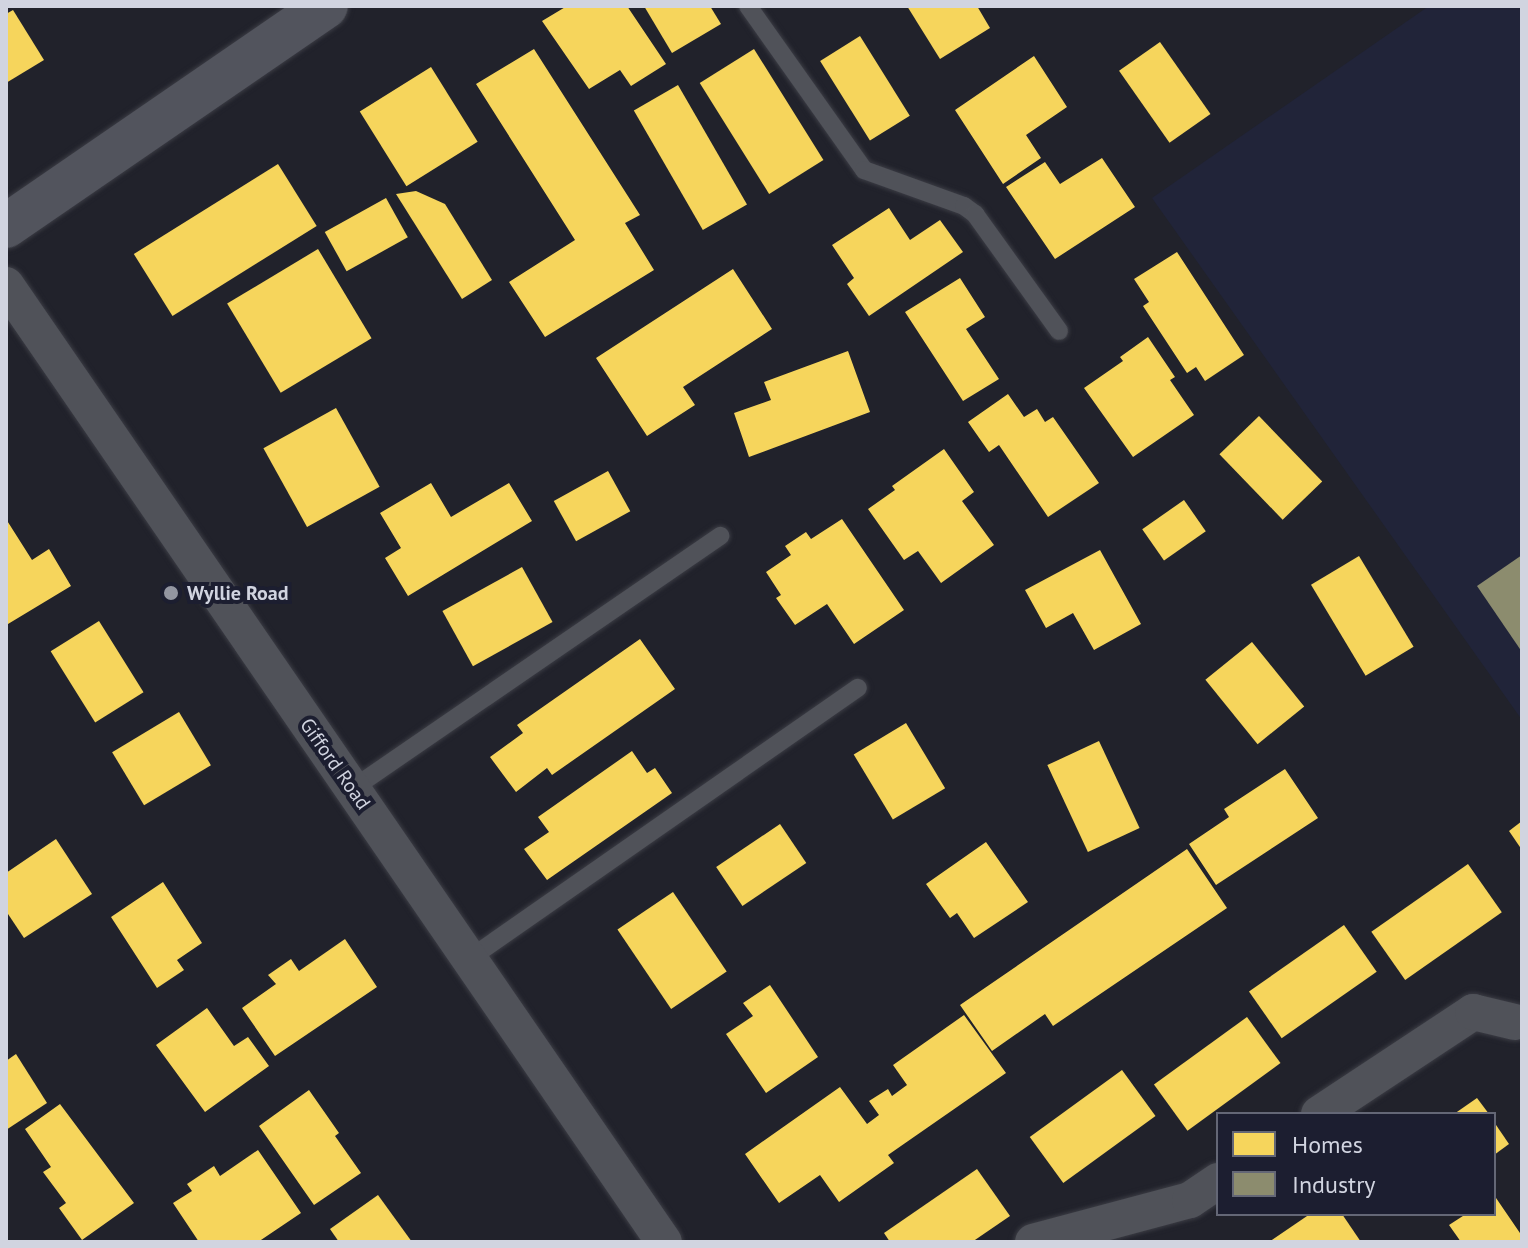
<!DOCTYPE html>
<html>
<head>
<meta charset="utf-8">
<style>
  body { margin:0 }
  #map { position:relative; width:1528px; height:1248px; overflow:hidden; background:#21222b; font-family:"PT Sans",sans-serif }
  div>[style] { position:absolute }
  .built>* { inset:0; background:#212439 }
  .homes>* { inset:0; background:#f6d55c; transform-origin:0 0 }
  .industry>* { inset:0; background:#8c8c6e }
  .roads { filter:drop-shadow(0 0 2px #3b3c44) drop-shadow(0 0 2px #3b3c44) }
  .lane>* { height:18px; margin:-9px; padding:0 9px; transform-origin:9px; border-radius:9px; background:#505259 }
  .street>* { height:36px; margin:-18px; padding:0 18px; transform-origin:18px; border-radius:18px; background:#505259 }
  .secondary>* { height:44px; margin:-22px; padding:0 22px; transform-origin:22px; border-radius:22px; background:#52545d }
  .dots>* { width:22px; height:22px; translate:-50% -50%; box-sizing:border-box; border:4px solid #1c1e30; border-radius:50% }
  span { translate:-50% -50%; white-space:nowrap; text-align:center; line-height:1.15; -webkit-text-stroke:8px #1c1e30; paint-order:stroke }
  .poi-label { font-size:20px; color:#d1d4e0; font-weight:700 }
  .left { translate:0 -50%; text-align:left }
  .street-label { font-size:20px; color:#d1d4e0 }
  .frame { position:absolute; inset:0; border:8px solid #d1d4e0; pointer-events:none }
  .legend { position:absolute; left:1216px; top:1112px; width:280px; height:104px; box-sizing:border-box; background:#1c1e30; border:2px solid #646776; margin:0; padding:10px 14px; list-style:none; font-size:24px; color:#d1d4e0 }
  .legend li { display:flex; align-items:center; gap:16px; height:40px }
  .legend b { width:40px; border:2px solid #646776 }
</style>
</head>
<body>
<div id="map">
  <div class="built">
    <i style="clip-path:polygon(1429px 6px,1522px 6px,1522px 720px,1152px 198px)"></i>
  </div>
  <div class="homes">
    <i style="clip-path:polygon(567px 6px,627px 6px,666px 64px,631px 86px,620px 70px,589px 89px,542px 21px)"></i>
    <i style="clip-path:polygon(644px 6px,710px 6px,721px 24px,672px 53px)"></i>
    <i style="clip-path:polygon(907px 6px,977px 6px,990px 28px,940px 59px)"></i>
    <i style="clip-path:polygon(13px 10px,44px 60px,6px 83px,6px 14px)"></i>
    <i style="left:860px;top:36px;width:94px;height:47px;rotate:58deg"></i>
    <i style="left:1160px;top:42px;width:88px;height:50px;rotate:55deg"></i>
    <i style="clip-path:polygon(534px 49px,640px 215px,625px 223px,654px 270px,545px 337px,509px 282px,575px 240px,476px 84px)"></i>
    <i style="left:754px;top:49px;width:131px;height:64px;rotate:58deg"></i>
    <i style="clip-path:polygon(1034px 56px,1067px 107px,1026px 135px,1041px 158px,1003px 184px,955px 110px)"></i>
    <i style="left:431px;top:67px;width:88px;height:84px;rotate:58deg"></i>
    <i style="left:678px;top:85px;width:138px;height:51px;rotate:60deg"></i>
    <i style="clip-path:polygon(1102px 158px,1135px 207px,1055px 259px,1006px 187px,1045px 162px,1060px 184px)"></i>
    <i style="left:278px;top:164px;width:73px;height:170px;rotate:58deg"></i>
    <i style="clip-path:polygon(416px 191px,445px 204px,492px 280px,462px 299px,396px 194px)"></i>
    <i style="left:386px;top:198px;width:45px;height:70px;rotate:61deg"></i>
    <i style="clip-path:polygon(889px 208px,910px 240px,940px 220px,963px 252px,869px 316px,847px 284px,854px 278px,832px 245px)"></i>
    <i style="left:318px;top:249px;width:104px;height:106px;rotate:59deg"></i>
    <i style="clip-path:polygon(1177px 252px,1244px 355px,1205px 381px,1196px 367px,1187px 373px,1143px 306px,1149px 302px,1134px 279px)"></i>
    <i style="clip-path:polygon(733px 269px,772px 329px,683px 387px,695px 405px,647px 436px,596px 358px)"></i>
    <i style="clip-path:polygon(960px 278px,985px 317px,966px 329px,999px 379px,963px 401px,905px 312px)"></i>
    <i style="clip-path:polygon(1148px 337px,1175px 377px,1170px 380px,1194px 415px,1133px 457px,1084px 388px,1123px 361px,1120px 357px)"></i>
    <i style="clip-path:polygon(848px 351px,870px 412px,749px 457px,734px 413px,771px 400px,764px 382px)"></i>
    <i style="clip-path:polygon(1008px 394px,1024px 417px,1037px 409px,1045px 422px,1053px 417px,1099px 483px,1048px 517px,999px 445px,989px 452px,968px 422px)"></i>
    <i style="left:336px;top:408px;width:90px;height:83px;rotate:61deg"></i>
    <i style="left:1259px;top:416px;width:91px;height:55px;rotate:46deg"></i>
    <i style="clip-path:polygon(944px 449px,974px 492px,962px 501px,994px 545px,941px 583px,918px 551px,904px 560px,868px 509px,895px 490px,892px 486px)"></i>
    <i style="left:608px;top:471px;width:46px;height:62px;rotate:61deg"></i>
    <i style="clip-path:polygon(431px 483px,451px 517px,509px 483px,532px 521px,408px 596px,385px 558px,401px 548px,380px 513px)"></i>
    <i style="left:1184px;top:500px;width:38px;height:51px;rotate:55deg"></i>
    <i style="clip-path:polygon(6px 519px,32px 560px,49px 549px,71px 586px,8px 624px)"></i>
    <i style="clip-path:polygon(842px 519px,904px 610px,854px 644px,827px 604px,795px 625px,776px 598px,781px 595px,766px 572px,791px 555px,785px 546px,806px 532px,811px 539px)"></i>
    <i style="clip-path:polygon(1100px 550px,1141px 624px,1094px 650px,1073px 613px,1046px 628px,1025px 590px)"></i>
    <i style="left:1359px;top:556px;width:106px;height:56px;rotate:59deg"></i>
    <i style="left:522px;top:567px;width:63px;height:91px;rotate:61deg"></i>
    <i style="left:99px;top:621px;width:84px;height:57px;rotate:58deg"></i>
    <i style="clip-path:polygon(640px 639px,675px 689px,552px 775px,547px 768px,516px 792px,490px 757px,523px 733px,517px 725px)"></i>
    <i style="left:1252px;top:642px;width:83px;height:60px;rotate:51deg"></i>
    <i style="left:179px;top:712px;width:62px;height:78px;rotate:59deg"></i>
    <i style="left:906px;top:723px;width:76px;height:61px;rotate:59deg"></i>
    <i style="left:1099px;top:741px;width:96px;height:57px;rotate:65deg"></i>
    <i style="clip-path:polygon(632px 751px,647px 773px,655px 768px,672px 793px,547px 880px,524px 849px,549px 832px,538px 817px)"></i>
    <i style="clip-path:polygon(1285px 769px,1318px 818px,1216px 885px,1189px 844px,1229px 817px,1224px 809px)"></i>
    <i style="clip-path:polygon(1522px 821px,1522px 850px,1509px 831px)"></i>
    <i style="left:780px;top:824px;width:47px;height:77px;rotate:56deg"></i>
    <i style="clip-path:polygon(56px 839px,92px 894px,24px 938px,6px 911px,6px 873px)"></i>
    <i style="clip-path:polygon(986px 842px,1028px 902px,974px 938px,957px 913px,950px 918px,926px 884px)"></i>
    <i style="clip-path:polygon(1187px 849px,1227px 908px,1053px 1026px,1045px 1014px,992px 1051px,960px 1005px)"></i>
    <i style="left:1468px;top:864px;width:59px;height:118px;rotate:55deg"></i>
    <i style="clip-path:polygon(163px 882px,202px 943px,177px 960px,184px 970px,157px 988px,111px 917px)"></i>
    <i style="left:673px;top:892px;width:96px;height:67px;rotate:56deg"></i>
    <i style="left:1344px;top:925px;width:57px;height:116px;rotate:55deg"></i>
    <i style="clip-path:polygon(345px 939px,377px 987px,275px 1056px,242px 1008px,276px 984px,268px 975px,291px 959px,299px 971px)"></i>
    <i style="clip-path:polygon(770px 985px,818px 1057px,766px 1093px,726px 1034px,753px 1016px,743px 1003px)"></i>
    <i style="clip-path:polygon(207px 1008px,234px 1046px,248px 1037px,269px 1066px,205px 1112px,156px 1045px)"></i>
    <i style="clip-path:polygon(964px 1015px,1006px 1073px,888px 1155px,894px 1163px,839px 1202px,820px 1175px,779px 1203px,745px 1154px,840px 1087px,867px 1124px,879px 1115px,869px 1101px,888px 1089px,892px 1096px,907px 1085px,893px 1065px)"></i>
    <i style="left:1247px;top:1017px;width:57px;height:115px;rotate:54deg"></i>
    <i style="clip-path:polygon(16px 1054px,47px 1103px,6px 1130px,6px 1061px)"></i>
    <i style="left:1122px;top:1070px;width:57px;height:114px;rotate:54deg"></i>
    <i style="clip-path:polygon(309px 1090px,339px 1133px,335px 1136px,361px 1173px,314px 1205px,259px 1126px)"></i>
    <i style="clip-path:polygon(1477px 1098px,1489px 1114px,1454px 1114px)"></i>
    <i style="clip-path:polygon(60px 1104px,134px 1203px,82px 1240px,59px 1208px,66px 1203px,43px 1172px,51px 1167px,25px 1129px)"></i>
    <i style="clip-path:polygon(1494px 1122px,1509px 1144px,1494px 1155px)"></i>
    <i style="clip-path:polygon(258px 1150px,301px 1213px,258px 1242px,199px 1242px,173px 1203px,192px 1191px,187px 1184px,214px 1166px,220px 1176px)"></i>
    <i style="clip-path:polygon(977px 1169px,1010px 1216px,972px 1242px,890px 1242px,884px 1233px)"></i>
    <i style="clip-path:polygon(378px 1195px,412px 1242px,339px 1242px,330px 1229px)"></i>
    <i style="clip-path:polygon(1494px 1195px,1522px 1236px,1522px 1242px,1461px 1242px,1449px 1225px,1466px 1214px,1494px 1214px)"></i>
    <i style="clip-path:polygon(1310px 1214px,1342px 1214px,1361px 1242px,1269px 1242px)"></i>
  </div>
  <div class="industry">
    <i style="clip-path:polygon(1522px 555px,1522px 652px,1477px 586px)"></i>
  </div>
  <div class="roads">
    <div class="lane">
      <i style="left:748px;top:6px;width:201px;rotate:54.7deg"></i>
      <i style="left:864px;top:170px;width:106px;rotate:19.8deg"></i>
      <i style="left:964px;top:206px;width:14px;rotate:36deg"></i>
      <i style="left:975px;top:214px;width:144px;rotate:54.3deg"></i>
      <i style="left:352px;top:789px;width:447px;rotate:-34.5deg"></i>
      <i style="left:469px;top:959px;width:474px;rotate:-34.9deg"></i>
    </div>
    <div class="street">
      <i style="left:6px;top:285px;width:1161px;rotate:55.49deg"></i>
      <i style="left:1319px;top:1114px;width:185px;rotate:-33.5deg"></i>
      <i style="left:1473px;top:1012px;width:43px;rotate:13.4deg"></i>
      <i style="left:1033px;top:1242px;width:163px;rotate:-15deg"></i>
      <i style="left:1190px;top:1200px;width:34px;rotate:-34deg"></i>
    </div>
    <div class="secondary">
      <i style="left:6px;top:226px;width:388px;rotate:-34.5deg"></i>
    </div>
  </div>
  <div class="dots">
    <i style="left:171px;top:593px;background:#9396a1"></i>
  </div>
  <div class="poi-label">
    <span class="left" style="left:187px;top:593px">Wyllie Road</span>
  </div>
  <div class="street-label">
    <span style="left:335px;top:764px;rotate:55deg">Gifford Road</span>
  </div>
  <div class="frame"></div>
  <ul class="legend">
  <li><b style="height:22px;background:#f6d55c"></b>Homes</li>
  <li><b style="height:22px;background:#8c8c6e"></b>Industry</li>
  </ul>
</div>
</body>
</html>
